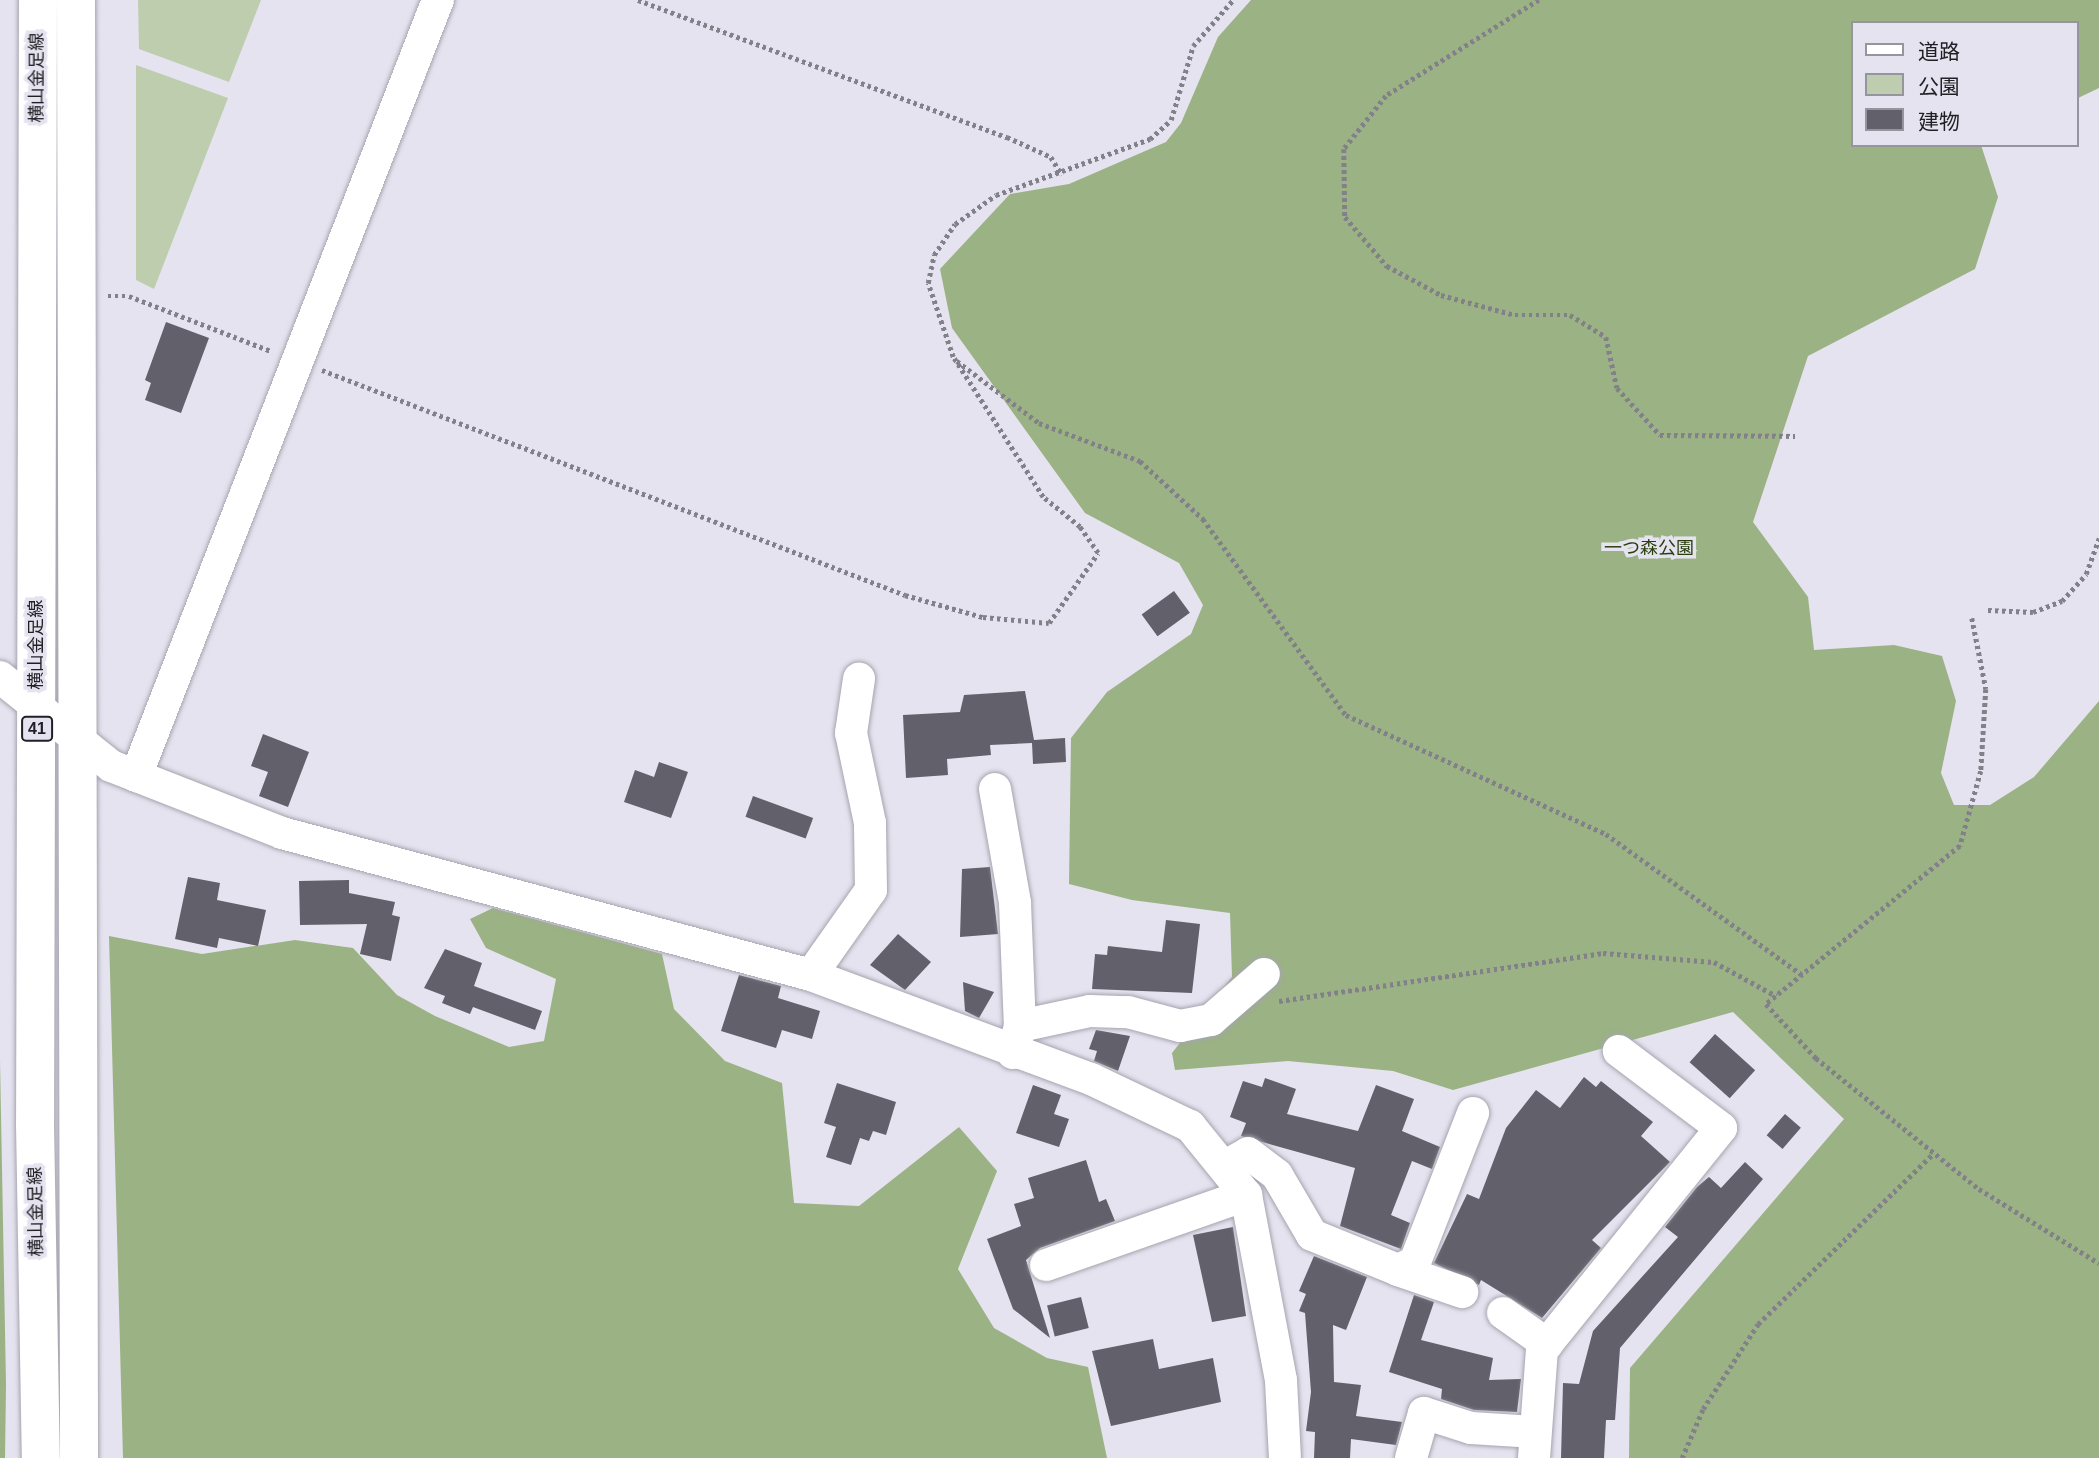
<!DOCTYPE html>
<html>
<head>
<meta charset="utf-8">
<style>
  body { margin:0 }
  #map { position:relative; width:2099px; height:1458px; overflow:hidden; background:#e5e3ef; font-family:Helvetica,"Noto Sans JP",sans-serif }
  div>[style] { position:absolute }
  .green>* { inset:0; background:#bdcdae }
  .forest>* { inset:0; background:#9bb284 }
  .building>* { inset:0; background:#62606a; transform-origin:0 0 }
  .path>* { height:4.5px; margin-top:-2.25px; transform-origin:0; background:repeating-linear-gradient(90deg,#828088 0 3.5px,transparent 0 7px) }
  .roads { filter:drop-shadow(0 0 2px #a5a4af) drop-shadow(0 0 2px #a5a4af) }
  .minor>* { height:32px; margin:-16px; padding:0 16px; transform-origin:16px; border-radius:16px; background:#fff }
  .primary>* { height:38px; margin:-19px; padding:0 19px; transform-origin:19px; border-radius:19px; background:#fff }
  span { translate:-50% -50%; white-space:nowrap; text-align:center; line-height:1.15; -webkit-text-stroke:7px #e5e3ef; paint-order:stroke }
  .shield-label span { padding:2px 5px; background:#e5e3ef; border:2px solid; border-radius:5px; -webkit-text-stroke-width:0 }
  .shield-label { font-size:16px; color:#201f23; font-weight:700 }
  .street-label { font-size:18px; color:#201f23 }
  .park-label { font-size:18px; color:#293e0b }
  .legend { position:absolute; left:1851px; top:21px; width:228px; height:126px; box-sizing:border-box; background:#e5e3ef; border:2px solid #96959d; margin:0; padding:9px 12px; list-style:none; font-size:21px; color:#201f23 }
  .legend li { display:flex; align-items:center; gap:14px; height:35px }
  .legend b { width:35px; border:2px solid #96959d }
</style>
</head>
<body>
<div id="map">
  <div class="green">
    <i style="clip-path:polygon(138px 0,261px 0,229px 82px,139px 49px)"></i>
    <i style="clip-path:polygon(136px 65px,228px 98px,154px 289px,136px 280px)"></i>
  </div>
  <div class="forest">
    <i style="clip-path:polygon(1251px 0,2099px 0,2099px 88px,2076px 99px,2076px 23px,1852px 23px,1852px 145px,1981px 145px,1998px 197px,1975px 269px,1808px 356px,1753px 522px,1808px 597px,1814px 650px,1894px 645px,1942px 656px,1956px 701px,1941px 773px,1954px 805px,1990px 805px,2034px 777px,2099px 701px,2099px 1458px,1629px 1458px,1630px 1368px,1844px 1119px,1733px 1012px,1453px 1090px,1393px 1071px,1288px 1061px,1175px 1070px,1172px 1053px,1232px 977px,1230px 913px,1132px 900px,1069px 884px,1071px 738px,1107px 692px,1191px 634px,1203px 605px,1179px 563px,1085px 513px,952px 328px,940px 269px,1010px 194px,1069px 184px,1166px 142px,1181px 123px,1218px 37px)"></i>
    <i style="clip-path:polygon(493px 908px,662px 954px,674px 1009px,725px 1061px,782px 1083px,794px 1203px,859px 1206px,959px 1127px,997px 1171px,958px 1269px,994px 1328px,1047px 1358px,1088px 1367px,1107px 1458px,123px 1458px,109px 936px,202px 954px,295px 940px,353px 948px,397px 995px,435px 1016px,509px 1047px,544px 1041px,556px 979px,486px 948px,470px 919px)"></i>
    <i style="clip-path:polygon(0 1060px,6px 1385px,5px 1458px,0 1458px)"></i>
  </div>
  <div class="building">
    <i style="clip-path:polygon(166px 322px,209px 338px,181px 413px,145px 400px,151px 383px,145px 380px)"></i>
    <i style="left:1174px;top:591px;width:27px;height:40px;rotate:54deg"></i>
    <i style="clip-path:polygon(1025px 691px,1034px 740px,1065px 738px,1066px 762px,1033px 764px,1032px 743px,990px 745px,991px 755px,947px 759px,948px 775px,906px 778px,903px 715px,960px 712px,964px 695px)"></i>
    <i style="clip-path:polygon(263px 734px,309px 752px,288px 807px,259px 796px,268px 772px,251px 766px)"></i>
    <i style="clip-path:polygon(659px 762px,688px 772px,671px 818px,624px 802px,635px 770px,654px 777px)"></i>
    <i style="left:753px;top:796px;width:64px;height:22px;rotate:20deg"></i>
    <i style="clip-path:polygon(990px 867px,998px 934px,960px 937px,962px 869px)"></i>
    <i style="clip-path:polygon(188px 877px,220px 883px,217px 900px,266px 910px,258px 946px,219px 938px,217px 948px,175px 939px)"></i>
    <i style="clip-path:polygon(349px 880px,349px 893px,395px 902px,392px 915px,400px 917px,391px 961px,360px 954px,367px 924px,300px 925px,299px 881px)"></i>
    <i style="clip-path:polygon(1166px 920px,1200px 924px,1192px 993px,1092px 989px,1095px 954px,1107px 955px,1108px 946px,1162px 952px)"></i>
    <i style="clip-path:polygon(898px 934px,931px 962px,905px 990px,870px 965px)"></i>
    <i style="clip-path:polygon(445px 949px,482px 963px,474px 986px,542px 1011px,535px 1030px,473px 1007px,470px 1014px,442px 1003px,445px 996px,424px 988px)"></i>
    <i style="clip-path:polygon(739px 975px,781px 986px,778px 998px,820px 1011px,812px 1039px,782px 1030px,776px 1048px,721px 1031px)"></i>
    <i style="clip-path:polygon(963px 982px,994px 992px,979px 1018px,965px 1011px)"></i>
    <i style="clip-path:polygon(1096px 1030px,1130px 1036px,1118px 1071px,1094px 1061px,1097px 1051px,1089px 1049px)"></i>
    <i style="left:1715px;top:1034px;width:54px;height:38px;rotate:42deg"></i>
    <i style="clip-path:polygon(1584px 1077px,1596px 1087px,1601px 1081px,1653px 1122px,1641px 1136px,1670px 1162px,1592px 1240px,1601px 1248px,1542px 1318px,1481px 1280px,1479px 1285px,1434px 1263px,1467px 1194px,1479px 1199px,1506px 1128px,1536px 1090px,1560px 1108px)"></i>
    <i style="clip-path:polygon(1265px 1078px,1296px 1089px,1287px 1114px,1358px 1131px,1376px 1085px,1414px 1099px,1402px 1131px,1440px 1147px,1432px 1169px,1412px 1161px,1391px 1215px,1410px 1223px,1401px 1249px,1340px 1226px,1355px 1168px,1241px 1136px,1246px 1123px,1230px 1117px,1243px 1081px,1262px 1087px)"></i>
    <i style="clip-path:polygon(837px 1083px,896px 1102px,886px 1135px,873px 1131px,869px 1141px,860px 1138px,851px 1165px,826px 1157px,836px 1127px,824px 1123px)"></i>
    <i style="clip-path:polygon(1033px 1085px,1061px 1095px,1054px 1114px,1069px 1119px,1059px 1147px,1016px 1133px)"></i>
    <i style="left:1785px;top:1114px;width:21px;height:28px;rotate:41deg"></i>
    <i style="clip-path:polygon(1086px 1160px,1099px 1202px,1106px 1199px,1115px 1221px,1040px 1248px,1026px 1260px,1050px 1338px,1013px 1309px,987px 1239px,1021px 1226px,1014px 1204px,1034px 1198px,1028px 1178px)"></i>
    <i style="clip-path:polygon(1745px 1162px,1763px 1179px,1620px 1348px,1615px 1420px,1606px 1420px,1604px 1458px,1561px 1458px,1563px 1383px,1579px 1384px,1593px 1331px,1678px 1237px,1665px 1227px,1697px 1187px,1709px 1177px,1721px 1188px)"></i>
    <i style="clip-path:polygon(1233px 1227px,1246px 1316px,1212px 1322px,1193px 1235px)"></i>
    <i style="clip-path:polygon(1314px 1256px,1367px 1277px,1346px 1330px,1333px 1325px,1334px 1382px,1361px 1385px,1356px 1416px,1402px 1422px,1396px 1445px,1351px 1439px,1350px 1458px,1314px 1458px,1315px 1432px,1306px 1431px,1311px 1392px,1305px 1313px,1299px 1311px,1306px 1294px,1299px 1291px)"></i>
    <i style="clip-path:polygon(1414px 1295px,1434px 1302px,1421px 1340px,1493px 1358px,1489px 1380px,1521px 1379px,1517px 1412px,1474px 1410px,1441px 1399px,1442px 1389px,1389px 1372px)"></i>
    <i style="left:1081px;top:1297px;width:32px;height:35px;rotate:76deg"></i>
    <i style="clip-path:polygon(1153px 1339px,1159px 1369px,1213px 1358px,1221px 1402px,1111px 1426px,1092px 1351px)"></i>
  </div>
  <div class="path">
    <i style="left:638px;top:0;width:394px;rotate:20.4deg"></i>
    <i style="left:1007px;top:137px;width:48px;rotate:24.4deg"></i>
    <i style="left:1051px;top:157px;width:21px;rotate:59deg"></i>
    <i style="left:1539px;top:0;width:181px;rotate:147.9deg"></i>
    <i style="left:1386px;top:96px;width:68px;rotate:128.4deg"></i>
    <i style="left:1344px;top:149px;width:68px;rotate:89.2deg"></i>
    <i style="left:1345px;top:217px;width:65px;rotate:49.4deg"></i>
    <i style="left:1387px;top:266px;width:61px;rotate:28.2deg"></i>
    <i style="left:1441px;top:295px;width:77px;rotate:15.1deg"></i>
    <i style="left:1515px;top:315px;width:55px"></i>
    <i style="left:1570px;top:315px;width:42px;rotate:31.4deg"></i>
    <i style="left:1606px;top:337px;width:52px;rotate:77.8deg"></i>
    <i style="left:1617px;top:388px;width:64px;rotate:47.5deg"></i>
    <i style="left:1660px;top:435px;width:135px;rotate:0.4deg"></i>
    <i style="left:108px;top:296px;width:21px"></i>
    <i style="left:129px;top:296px;width:152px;rotate:21.2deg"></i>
    <i style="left:957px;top:361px;width:103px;rotate:37.1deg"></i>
    <i style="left:1039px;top:423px;width:108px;rotate:20.6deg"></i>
    <i style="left:1140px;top:461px;width:86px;rotate:42.6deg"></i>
    <i style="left:1203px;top:519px;width:243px;rotate:53.9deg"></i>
    <i style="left:1346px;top:715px;width:286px;rotate:24.6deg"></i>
    <i style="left:1606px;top:834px;width:241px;rotate:35.7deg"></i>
    <i style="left:322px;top:370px;width:625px;rotate:21.1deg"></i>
    <i style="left:905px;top:595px;width:81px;rotate:15.8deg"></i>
    <i style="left:983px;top:617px;width:66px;rotate:5.2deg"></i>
    <i style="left:1049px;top:623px;width:85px;rotate:-55deg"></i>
    <i style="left:1098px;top:553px;width:32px;rotate:-125deg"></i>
    <i style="left:1080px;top:527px;width:48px;rotate:-141deg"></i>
    <i style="left:1043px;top:497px;width:166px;rotate:-122.7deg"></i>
    <i style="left:953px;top:357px;width:78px;rotate:-108.7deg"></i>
    <i style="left:928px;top:283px;width:29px;rotate:-78deg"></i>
    <i style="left:934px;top:255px;width:37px;rotate:-56deg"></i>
    <i style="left:955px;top:224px;width:50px;rotate:-35.3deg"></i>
    <i style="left:996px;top:195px;width:164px;rotate:-20deg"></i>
    <i style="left:1150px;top:139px;width:28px;rotate:-42deg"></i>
    <i style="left:1171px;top:120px;width:77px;rotate:-73.4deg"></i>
    <i style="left:1193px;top:46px;width:61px;rotate:-49deg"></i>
    <i style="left:1988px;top:610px;width:45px;rotate:2.5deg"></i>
    <i style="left:2033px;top:612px;width:31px;rotate:-21deg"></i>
    <i style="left:2062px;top:601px;width:36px;rotate:-48deg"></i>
    <i style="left:2086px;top:574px;width:38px;rotate:-70deg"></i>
    <i style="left:1972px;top:618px;width:72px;rotate:78.8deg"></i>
    <i style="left:1986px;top:689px;width:82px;rotate:93.5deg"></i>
    <i style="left:1981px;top:771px;width:78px;rotate:105.6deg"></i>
    <i style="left:1960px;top:846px;width:250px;rotate:140.8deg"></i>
    <i style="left:1766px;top:1004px;width:74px;rotate:47.2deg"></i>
    <i style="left:1816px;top:1058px;width:209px;rotate:38.8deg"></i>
    <i style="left:1979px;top:1189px;width:141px;rotate:31.7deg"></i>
    <i style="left:1279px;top:1001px;width:328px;rotate:-8.4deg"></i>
    <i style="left:1603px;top:953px;width:111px;rotate:4.6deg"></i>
    <i style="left:1714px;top:962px;width:71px;rotate:28.7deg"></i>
    <i style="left:1682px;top:1458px;width:53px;rotate:-66.8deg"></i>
    <i style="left:1703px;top:1409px;width:101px;rotate:-57.1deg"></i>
    <i style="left:1758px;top:1324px;width:245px;rotate:-44.2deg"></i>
  </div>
  <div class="roads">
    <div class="minor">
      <i style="left:0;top:677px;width:142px;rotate:38.7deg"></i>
      <i style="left:111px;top:766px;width:184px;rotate:21.4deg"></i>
      <i style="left:282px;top:833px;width:548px;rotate:15.03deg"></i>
      <i style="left:811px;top:975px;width:299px;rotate:20.4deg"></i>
      <i style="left:1091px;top:1079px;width:110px;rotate:25.4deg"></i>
      <i style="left:1190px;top:1126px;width:89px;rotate:50.9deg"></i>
      <i style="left:1246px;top:1195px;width:188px;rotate:79.3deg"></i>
      <i style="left:1281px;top:1380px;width:78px;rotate:87.1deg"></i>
      <i style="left:136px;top:776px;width:833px;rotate:-68.74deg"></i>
      <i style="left:995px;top:789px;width:116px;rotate:80deg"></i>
      <i style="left:1015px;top:903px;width:123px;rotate:87.7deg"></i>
      <i style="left:1020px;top:1026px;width:28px;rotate:105deg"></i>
      <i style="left:811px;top:975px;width:104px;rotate:-54.8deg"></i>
      <i style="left:871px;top:890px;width:67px;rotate:-90.9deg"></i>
      <i style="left:870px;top:823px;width:92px;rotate:-101.9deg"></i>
      <i style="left:851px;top:733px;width:55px;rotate:-81.6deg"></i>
      <i style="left:1020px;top:1026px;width:72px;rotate:-12.1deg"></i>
      <i style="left:1090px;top:1011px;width:38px;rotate:2deg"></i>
      <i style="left:1128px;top:1012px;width:54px;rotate:15.1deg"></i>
      <i style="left:1180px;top:1026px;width:32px;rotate:-11deg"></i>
      <i style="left:1211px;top:1020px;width:70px;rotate:-41deg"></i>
      <i style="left:1225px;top:1166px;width:26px;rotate:-29deg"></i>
      <i style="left:1248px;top:1153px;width:36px;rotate:37deg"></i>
      <i style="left:1277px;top:1175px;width:69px;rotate:59.7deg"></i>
      <i style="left:1312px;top:1235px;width:93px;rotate:22.1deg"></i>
      <i style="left:1398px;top:1270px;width:19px;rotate:-25deg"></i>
      <i style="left:1415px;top:1262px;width:160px;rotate:-68.7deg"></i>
      <i style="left:1046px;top:1265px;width:212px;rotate:-19.3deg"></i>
      <i style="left:1398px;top:1270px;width:68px;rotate:19deg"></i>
      <i style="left:1503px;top:1313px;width:54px;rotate:35.2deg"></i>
      <i style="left:1411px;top:1458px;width:47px;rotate:-73.9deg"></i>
      <i style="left:1424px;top:1413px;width:49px;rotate:17.7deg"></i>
      <i style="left:1471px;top:1428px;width:64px;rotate:3.6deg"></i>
      <i style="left:1534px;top:1458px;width:108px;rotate:-85.8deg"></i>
      <i style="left:1542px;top:1350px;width:285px;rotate:-51.1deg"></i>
      <i style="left:1721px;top:1128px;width:128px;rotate:-143deg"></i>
    </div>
    <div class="primary">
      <i style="left:38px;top:0;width:1124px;rotate:90.15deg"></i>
      <i style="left:35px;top:1124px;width:334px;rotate:89deg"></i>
      <i style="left:76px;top:0;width:1458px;rotate:89.88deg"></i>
    </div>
  </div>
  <div class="shield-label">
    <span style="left:37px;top:729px">41</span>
  </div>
  <div class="street-label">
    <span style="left:37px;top:78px;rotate:-90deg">横山金足線</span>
    <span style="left:36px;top:645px;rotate:-90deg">横山金足線</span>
    <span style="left:36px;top:1212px;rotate:-91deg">横山金足線</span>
  </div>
  <div class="park-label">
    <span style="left:1649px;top:548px">一つ森公園</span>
  </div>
  <ul class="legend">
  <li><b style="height:9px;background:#fff"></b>道路</li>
  <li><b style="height:19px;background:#bdcdae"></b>公園</li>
  <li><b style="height:19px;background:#62606a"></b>建物</li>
  </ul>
</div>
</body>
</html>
